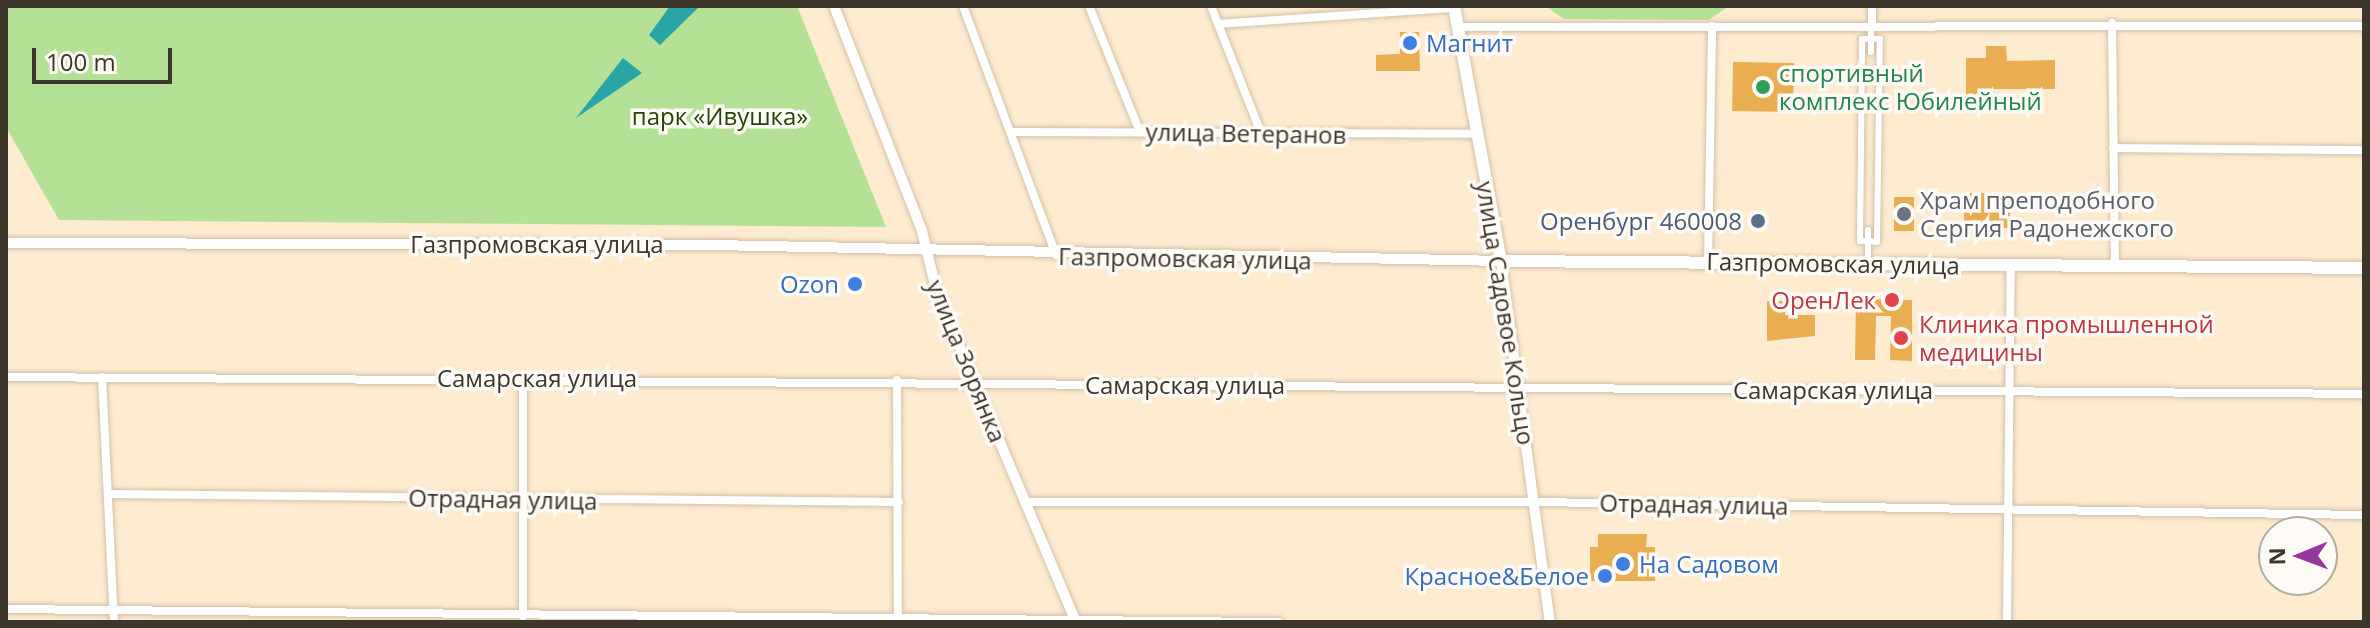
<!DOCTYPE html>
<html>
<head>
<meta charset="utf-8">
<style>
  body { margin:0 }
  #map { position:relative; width:2370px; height:628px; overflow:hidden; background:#feebd0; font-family:"Open Sans",sans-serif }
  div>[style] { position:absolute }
  .green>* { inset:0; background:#b4e195 }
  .water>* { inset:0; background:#29a5a6 }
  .building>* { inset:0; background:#e9ae51; transform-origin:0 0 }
  .roads { filter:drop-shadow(0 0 2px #d3c1a7) drop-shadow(0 0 2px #d3c1a7) }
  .pedestrian>* { height:6px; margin:-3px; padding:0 3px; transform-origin:3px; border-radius:3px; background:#fff }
  .minor>* { height:8px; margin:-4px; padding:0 4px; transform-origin:4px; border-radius:4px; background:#fff }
  .tertiary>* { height:10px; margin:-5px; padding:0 5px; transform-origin:5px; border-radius:5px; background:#fff }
  .secondary>* { height:12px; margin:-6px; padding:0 6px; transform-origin:6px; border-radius:6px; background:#fff }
  .dots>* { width:22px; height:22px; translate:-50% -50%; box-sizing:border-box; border:4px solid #fefaf5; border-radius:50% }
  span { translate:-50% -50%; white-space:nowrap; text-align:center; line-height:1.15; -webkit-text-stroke:7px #fefaf5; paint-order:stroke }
  .shop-label { font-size:24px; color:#366cbe }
  .left { translate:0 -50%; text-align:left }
  .right { translate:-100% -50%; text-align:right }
  .leisure-label { font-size:24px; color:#27864d }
  .park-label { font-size:24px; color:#264606 }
  .street-label { font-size:24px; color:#3d362b }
  .worship-label { font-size:24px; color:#5b616d }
  .service-label { font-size:24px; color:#4e5e75 }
  .health-label { font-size:24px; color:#be3a42 }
  .frame { position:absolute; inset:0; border:8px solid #3d362b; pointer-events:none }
  .north { position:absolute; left:2258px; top:516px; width:80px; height:80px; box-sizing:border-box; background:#fefaf5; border:2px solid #b1aca4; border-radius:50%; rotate:269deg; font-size:22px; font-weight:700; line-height:32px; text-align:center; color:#3d362b }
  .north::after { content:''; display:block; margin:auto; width:28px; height:36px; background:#96369f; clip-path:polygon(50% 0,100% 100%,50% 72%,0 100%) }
  .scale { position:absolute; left:32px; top:48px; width:140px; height:36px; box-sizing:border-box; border:4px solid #3d362b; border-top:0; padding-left:10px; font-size:24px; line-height:28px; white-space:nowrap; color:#3d362b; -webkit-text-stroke:6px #fefaf5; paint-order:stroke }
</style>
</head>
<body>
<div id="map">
  <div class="green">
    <i style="clip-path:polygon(6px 6px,797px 6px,886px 227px,59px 220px,6px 127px)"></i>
    <i style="clip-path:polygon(1545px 6px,1729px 6px,1709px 20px,1564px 19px)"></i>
  </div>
  <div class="water">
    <i style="clip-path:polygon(670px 6px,700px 6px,660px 45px,649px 35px)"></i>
    <i style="clip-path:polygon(623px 58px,642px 73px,576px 118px)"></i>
  </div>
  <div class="building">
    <i style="clip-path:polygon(1400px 32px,1419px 32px,1420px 71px,1376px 71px,1376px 55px,1400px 54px)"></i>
    <i style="clip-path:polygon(1986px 46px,2006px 46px,2007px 61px,2055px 60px,2055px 89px,1993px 89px,1994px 101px,1966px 101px,1966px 58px,1986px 58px)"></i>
    <i style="left:1733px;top:62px;width:61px;height:49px;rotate:1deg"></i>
    <i style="left:1964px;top:193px;width:46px;height:35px"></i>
    <i style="left:1894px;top:197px;width:20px;height:34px"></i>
    <i style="clip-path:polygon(1856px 299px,1912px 300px,1912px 361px,1890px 360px,1891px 316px,1876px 316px,1875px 360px,1855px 360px)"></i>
    <i style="clip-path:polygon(1767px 301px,1786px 301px,1785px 315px,1815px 315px,1815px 336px,1767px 341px)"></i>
    <i style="clip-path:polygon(1598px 534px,1647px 534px,1646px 547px,1655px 547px,1655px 581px,1590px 581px,1590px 547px,1598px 547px)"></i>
  </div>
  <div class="roads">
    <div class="pedestrian">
      <i style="left:1868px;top:230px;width:11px;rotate:90deg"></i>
      <i style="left:1868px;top:241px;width:9px;rotate:6deg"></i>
      <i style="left:1877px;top:242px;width:203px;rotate:-89.2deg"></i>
      <i style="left:1880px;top:39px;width:9px;rotate:180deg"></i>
      <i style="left:1871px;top:39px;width:13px;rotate:90deg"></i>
      <i style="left:1868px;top:263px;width:22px;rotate:-90deg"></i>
      <i style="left:1868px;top:241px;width:8px;rotate:180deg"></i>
      <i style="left:1860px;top:241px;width:202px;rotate:-89.4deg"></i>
      <i style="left:1862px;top:39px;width:9px"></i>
      <i style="left:1871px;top:39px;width:14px;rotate:-90deg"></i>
    </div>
    <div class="minor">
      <i style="left:963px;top:6px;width:266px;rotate:69.5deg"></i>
      <i style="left:1089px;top:6px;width:136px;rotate:68deg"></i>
      <i style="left:1211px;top:6px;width:136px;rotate:68.5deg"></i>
      <i style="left:1872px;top:22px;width:16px;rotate:-90deg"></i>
      <i style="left:2112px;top:23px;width:243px;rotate:89.3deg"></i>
      <i style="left:1218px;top:24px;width:237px;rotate:-3.9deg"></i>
      <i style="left:1458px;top:27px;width:906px;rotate:-0.06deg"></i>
      <i style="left:1014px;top:132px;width:464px;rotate:0.2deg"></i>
      <i style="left:2113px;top:148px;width:251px;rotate:0.5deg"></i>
      <i style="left:1708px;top:262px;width:236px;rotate:-89deg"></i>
      <i style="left:6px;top:377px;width:2358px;rotate:0.41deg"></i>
      <i style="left:102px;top:377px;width:245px;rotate:87.2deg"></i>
      <i style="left:523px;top:378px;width:238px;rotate:90deg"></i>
      <i style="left:897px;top:380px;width:236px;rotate:89.8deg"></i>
      <i style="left:108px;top:494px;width:791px;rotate:0.58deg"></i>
      <i style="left:1024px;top:502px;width:511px"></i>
      <i style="left:1535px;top:502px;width:829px;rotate:0.9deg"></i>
      <i style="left:6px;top:609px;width:1273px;rotate:0.59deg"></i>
      <i style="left:2007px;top:622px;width:357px;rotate:-89.4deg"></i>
    </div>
    <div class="tertiary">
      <i style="left:834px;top:6px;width:242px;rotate:68.6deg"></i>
      <i style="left:922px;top:231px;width:64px;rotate:76.4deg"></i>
      <i style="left:937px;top:293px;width:357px;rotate:67.1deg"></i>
      <i style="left:6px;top:243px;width:707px;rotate:0.16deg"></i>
      <i style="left:713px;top:245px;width:788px;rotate:1.16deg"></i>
      <i style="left:1501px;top:261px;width:364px;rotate:82.3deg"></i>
    </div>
    <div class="secondary">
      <i style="left:1454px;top:6px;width:259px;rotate:79.6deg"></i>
      <i style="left:1501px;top:261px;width:863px;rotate:0.46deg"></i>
    </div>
  </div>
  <div class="dots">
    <i style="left:1410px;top:43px;background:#3f7fe0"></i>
    <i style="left:1763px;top:87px;background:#2e9e5b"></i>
    <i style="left:1904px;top:214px;background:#6b7280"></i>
    <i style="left:1758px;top:221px;background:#5c6f8a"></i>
    <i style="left:855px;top:284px;background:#3f7fe0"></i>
    <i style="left:1892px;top:300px;background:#e0444e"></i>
    <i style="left:1901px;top:338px;background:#e0444e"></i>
    <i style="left:1623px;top:564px;background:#3f7fe0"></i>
    <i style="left:1605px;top:576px;background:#3f7fe0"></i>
  </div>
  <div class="shop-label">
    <span class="left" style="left:1426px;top:43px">Магнит</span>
    <span class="right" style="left:839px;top:284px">Ozon</span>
    <span class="left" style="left:1639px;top:564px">На Садовом</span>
    <span class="right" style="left:1589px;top:576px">Красное&amp;Белое</span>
  </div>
  <div class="leisure-label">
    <span class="left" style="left:1779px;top:87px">спортивный<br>комплекс Юбилейный</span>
  </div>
  <div class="park-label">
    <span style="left:720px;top:116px">парк «Ивушка»</span>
  </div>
  <div class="street-label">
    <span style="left:1246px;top:133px;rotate:1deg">улица Ветеранов</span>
    <span style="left:537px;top:244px">Газпромовская улица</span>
    <span style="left:1185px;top:258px;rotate:1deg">Газпромовская улица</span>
    <span style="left:1833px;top:263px;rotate:1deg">Газпромовская улица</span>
    <span style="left:1506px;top:313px;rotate:81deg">улица Садовое Кольцо</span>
    <span style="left:967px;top:361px;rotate:68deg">улица Зорянка</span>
    <span style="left:537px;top:378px">Самарская улица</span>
    <span style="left:1185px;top:385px">Самарская улица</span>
    <span style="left:1833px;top:390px">Самарская улица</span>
    <span style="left:503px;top:499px;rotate:1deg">Отрадная улица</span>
    <span style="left:1694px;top:504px;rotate:1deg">Отрадная улица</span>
  </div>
  <div class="worship-label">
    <span class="left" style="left:1920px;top:214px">Храм преподобного<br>Сергия Радонежского</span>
  </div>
  <div class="service-label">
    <span class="right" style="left:1742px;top:221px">Оренбург 460008</span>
  </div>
  <div class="health-label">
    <span class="right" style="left:1876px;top:300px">ОренЛек</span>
    <span class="left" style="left:1919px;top:338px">Клиника промышленной<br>медицины</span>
  </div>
  <div class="frame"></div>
  <div class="north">N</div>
  <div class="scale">100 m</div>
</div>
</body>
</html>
